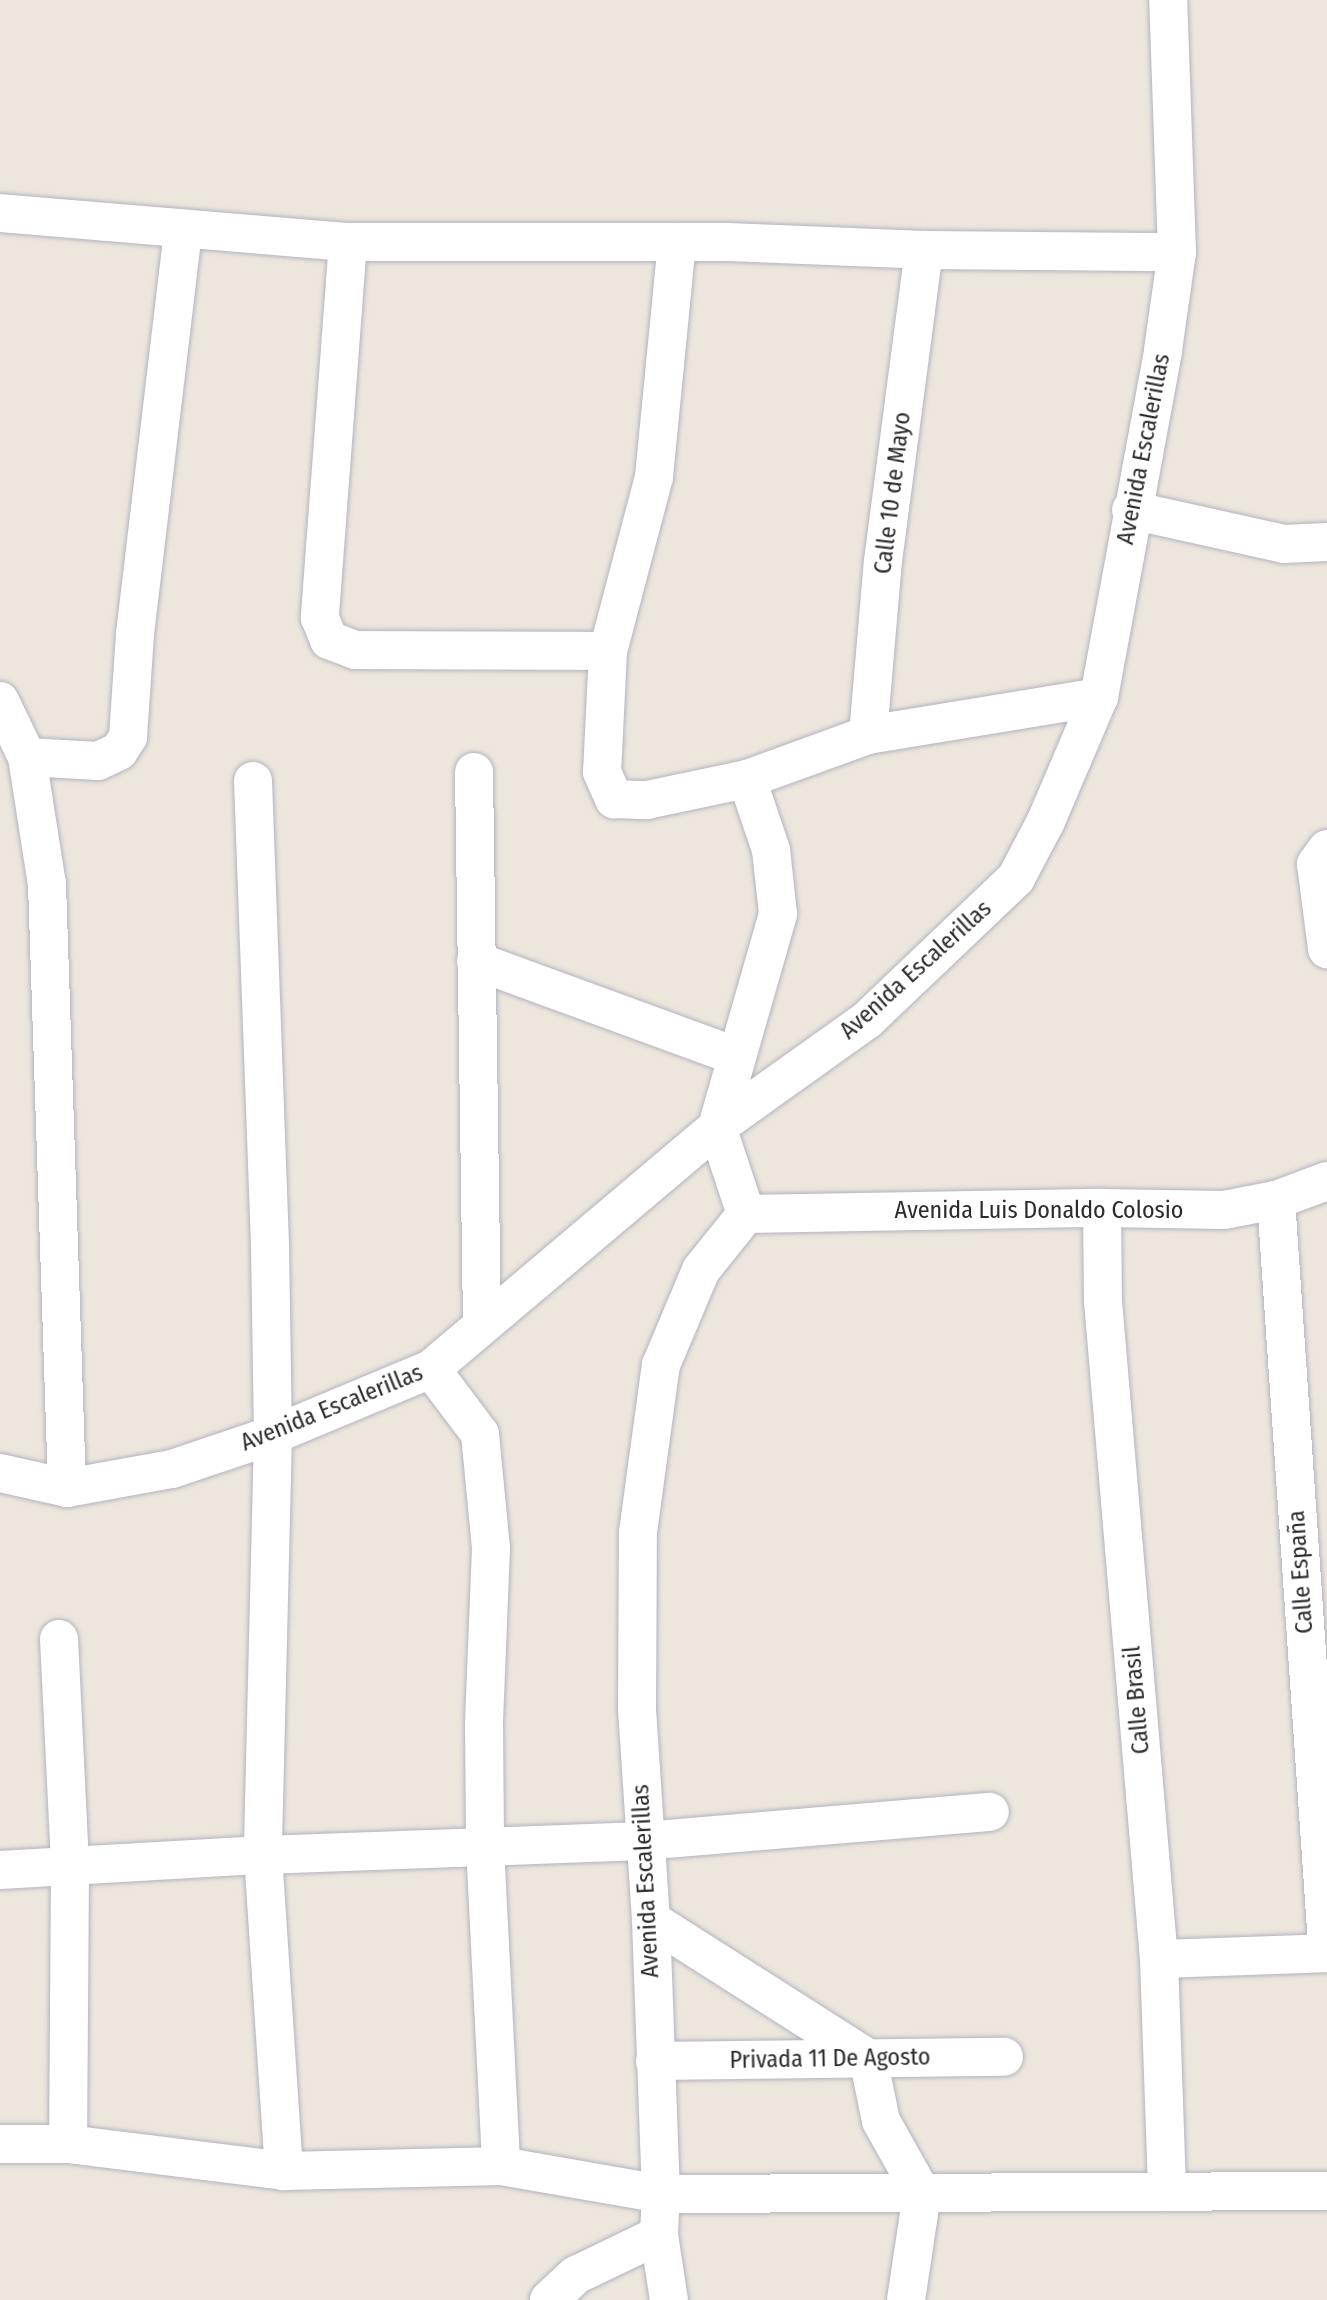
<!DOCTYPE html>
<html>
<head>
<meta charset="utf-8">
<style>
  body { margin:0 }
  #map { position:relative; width:1327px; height:2300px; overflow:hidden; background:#ede6dd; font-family:"Fira Sans Condensed",sans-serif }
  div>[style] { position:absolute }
  .roads { filter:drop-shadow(0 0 2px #b1b4bf) drop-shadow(0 0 2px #b1b4bf) }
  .street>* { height:38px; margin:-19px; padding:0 19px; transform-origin:19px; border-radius:19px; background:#fff }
  .secondary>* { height:38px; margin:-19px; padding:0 19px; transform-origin:19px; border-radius:19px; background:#fff }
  span { translate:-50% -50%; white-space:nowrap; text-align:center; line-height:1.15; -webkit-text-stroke:6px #fff; paint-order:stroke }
  .street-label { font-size:24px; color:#2b2b2b }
</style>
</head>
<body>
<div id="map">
  <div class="roads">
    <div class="street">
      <i style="left:0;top:213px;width:349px;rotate:4.8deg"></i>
      <i style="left:348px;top:242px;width:380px"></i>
      <i style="left:728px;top:242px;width:196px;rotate:2.3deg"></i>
      <i style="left:924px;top:250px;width:253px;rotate:0.5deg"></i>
      <i style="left:348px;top:242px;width:377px;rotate:94.3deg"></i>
      <i style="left:320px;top:618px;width:24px;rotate:68deg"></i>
      <i style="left:329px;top:640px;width:28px;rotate:21deg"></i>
      <i style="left:355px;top:650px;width:253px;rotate:0.2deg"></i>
      <i style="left:677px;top:242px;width:236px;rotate:95.6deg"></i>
      <i style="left:654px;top:477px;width:180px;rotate:104.8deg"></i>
      <i style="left:608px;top:651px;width:121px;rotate:92.8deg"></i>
      <i style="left:602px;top:772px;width:30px;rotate:66deg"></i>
      <i style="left:614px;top:799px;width:33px;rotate:2deg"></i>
      <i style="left:647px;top:800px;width:102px;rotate:-11.9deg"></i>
      <i style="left:747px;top:779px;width:129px;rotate:-20deg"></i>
      <i style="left:868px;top:735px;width:234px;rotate:-9.3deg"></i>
      <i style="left:1131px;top:510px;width:157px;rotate:12.5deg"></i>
      <i style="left:1284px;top:544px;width:43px;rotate:-2.7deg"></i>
      <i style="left:0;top:701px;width:62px;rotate:64.3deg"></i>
      <i style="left:27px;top:757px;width:129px;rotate:81.1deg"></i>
      <i style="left:47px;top:884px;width:604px;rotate:88.1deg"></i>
      <i style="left:868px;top:735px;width:175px;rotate:-85.1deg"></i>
      <i style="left:883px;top:561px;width:314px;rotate:-82.5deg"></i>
      <i style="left:27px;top:757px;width:71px;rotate:3.2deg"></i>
      <i style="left:98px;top:761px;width:23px;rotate:-25deg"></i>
      <i style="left:119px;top:751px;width:17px;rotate:-57deg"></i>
      <i style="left:128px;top:737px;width:103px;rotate:-86.1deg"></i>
      <i style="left:135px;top:634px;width:408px;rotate:-83.2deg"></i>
      <i style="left:474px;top:772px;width:552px;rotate:89.17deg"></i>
      <i style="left:253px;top:781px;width:465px;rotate:87.9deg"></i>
      <i style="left:270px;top:1246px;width:189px;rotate:89.1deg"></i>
      <i style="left:273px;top:1435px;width:420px;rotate:91.4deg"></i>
      <i style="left:263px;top:1855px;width:317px;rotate:86.2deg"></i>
      <i style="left:1327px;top:849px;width:19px;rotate:126deg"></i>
      <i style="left:1316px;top:864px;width:86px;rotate:82.6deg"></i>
      <i style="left:476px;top:961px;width:277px;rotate:20.1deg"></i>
      <i style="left:1276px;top:1200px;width:747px;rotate:86.08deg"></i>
      <i style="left:1102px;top:1208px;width:93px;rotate:89.4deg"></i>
      <i style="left:1103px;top:1301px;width:660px;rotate:85.14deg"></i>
      <i style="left:1159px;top:1959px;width:233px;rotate:88deg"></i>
      <i style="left:431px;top:1369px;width:81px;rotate:53deg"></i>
      <i style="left:480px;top:1434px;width:115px;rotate:84.5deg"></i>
      <i style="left:491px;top:1548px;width:175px;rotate:92.3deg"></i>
      <i style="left:484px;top:1723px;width:123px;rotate:89.5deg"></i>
      <i style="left:485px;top:1846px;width:320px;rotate:87.1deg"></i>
      <i style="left:0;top:1473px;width:69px;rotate:12.6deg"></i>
      <i style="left:67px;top:1488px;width:107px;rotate:-10.3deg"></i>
      <i style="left:172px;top:1469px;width:107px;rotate:-18.6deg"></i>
      <i style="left:273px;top:1435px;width:171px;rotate:-22.7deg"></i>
      <i style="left:431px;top:1369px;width:375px;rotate:-40.2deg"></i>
      <i style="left:717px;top:1127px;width:222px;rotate:-74deg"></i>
      <i style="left:778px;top:914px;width:64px;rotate:-96.2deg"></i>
      <i style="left:771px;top:850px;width:75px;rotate:-108.7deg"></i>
      <i style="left:59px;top:1639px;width:229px;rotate:87.2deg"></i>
      <i style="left:70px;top:1868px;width:276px;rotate:90.4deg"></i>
      <i style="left:0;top:1870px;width:263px;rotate:-3.3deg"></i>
      <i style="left:263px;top:1855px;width:380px;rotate:-2.1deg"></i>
      <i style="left:643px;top:1841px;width:348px;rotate:-4.8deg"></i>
      <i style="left:651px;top:1920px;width:257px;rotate:32.5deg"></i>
      <i style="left:868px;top:2058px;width:64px;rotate:78.3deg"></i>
      <i style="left:881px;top:2121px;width:84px;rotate:60.7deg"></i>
      <i style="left:922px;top:2194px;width:107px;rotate:98.6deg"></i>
      <i style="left:1159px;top:1959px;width:168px;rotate:-2deg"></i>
      <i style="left:655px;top:2061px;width:349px;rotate:-0.7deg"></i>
      <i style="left:0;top:2144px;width:68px"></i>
      <i style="left:68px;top:2144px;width:218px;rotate:7.1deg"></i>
      <i style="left:284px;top:2171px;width:217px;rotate:-1.3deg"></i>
      <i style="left:501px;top:2166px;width:162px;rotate:9.9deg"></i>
      <i style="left:661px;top:2194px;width:666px;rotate:-0.26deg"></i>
      <i style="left:659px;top:2235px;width:66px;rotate:81.3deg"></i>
    </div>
    <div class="secondary">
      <i style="left:746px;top:1214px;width:92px;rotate:-108.4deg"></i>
      <i style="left:717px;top:1127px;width:184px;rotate:-35.5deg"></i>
      <i style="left:867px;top:1020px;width:206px;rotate:-43.6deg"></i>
      <i style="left:1016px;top:878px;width:64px;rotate:-62.2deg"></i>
      <i style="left:1046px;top:821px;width:135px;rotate:-66.9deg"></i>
      <i style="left:1099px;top:697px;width:353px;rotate:-79.5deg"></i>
      <i style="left:1163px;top:350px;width:99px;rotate:-81.9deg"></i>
      <i style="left:1177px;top:252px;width:252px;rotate:-92deg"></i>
      <i style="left:746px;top:1214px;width:356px;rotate:-1deg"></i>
      <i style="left:1102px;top:1208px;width:122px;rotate:0.9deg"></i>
      <i style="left:1224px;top:1210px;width:53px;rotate:-10.9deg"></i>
      <i style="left:1276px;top:1200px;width:54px;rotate:-20.4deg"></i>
      <i style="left:549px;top:2300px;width:37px;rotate:-43deg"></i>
      <i style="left:576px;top:2275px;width:92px;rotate:-25.7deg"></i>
      <i style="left:659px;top:2235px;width:41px;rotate:-87.2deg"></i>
      <i style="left:661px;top:2194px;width:274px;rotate:-92.1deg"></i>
      <i style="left:651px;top:1920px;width:212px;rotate:-93.8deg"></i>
      <i style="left:637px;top:1708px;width:176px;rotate:-89.7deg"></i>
      <i style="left:638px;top:1532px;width:169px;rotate:-82.2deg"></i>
      <i style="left:661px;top:1365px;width:103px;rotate:-67.2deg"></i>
      <i style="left:701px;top:1270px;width:72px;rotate:-51.2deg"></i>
    </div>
  </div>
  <div class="street-label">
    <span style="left:1144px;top:449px;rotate:-79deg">Avenida Escalerillas</span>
    <span style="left:893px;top:493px;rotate:-83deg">Calle 10 de Mayo</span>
    <span style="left:916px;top:970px;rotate:-42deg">Avenida Escalerillas</span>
    <span style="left:1039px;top:1211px">Avenida Luis Donaldo Colosio</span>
    <span style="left:332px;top:1408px;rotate:-22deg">Avenida Escalerillas</span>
    <span style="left:1301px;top:1572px;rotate:-94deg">Calle España</span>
    <span style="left:1137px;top:1700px;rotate:-95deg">Calle Brasil</span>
    <span style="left:646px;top:1881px;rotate:-93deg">Avenida Escalerillas</span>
    <span style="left:830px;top:2059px;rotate:-1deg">Privada 11 De Agosto</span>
  </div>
</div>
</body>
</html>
